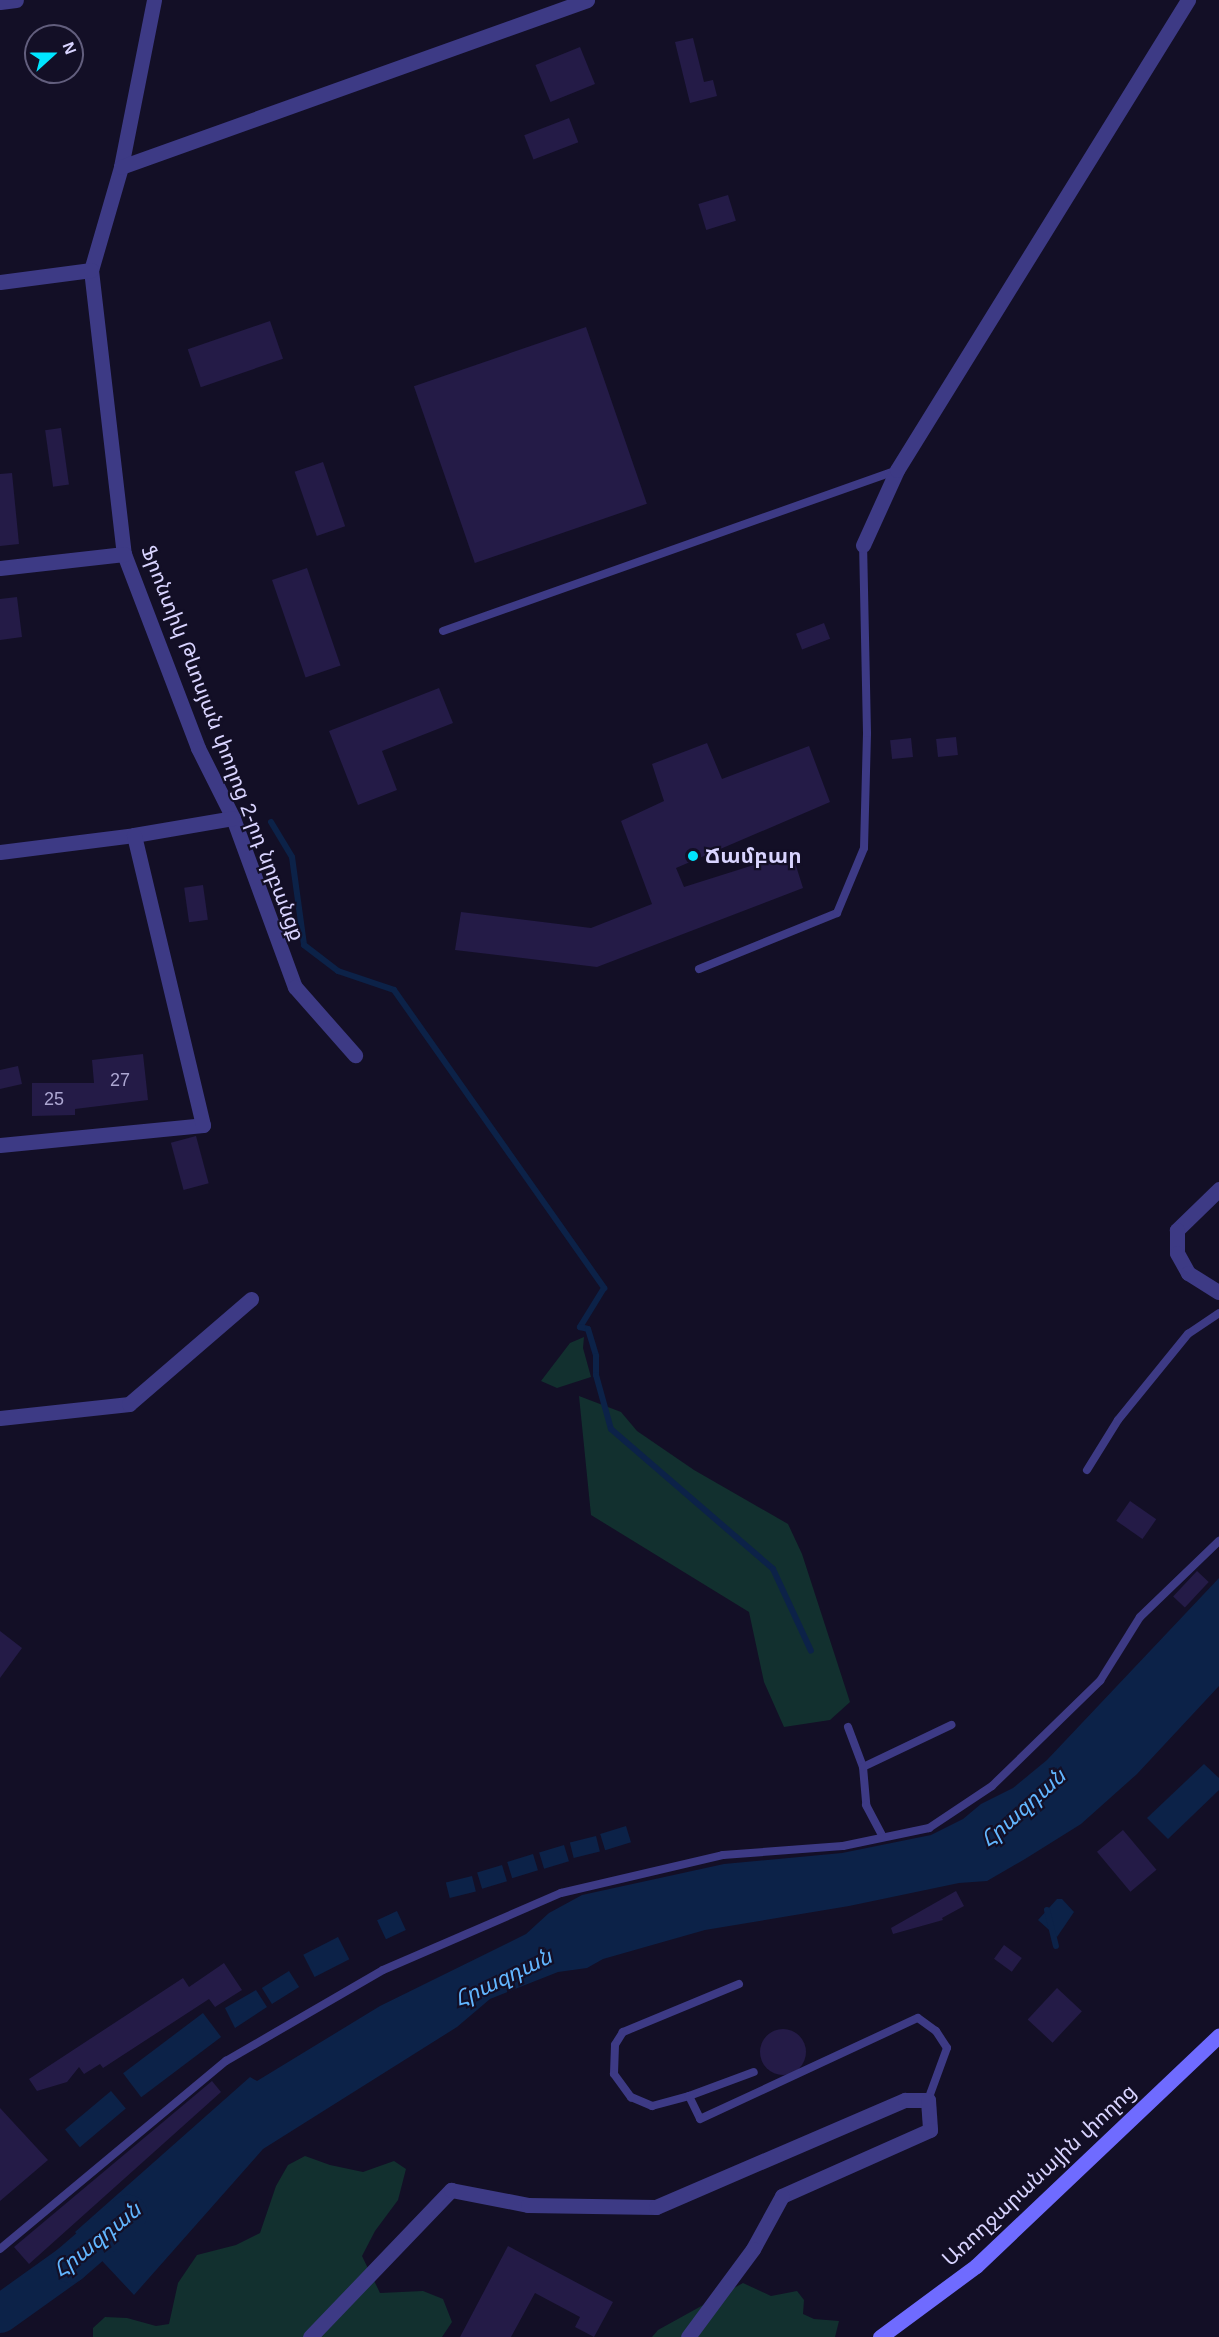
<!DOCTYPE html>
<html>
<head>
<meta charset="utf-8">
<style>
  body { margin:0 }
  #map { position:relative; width:1219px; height:2337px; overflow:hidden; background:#130f26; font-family:Arial,"Noto Sans Armenian",sans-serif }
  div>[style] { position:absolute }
  .green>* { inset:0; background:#12302f }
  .water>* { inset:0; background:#0c2248; transform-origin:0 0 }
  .stream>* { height:6px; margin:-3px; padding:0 3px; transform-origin:3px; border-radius:3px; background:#0c2248 }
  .river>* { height:38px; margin:-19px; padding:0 19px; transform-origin:19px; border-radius:19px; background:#0c2248 }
  .building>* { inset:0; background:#241b47; transform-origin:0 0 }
  .round { border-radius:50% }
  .service>* { height:8px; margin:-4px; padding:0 4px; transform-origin:4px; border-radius:4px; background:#3d3a85 }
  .minor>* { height:15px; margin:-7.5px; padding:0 7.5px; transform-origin:7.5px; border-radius:7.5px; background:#3d3a85 }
  .secondary>* { height:15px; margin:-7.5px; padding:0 7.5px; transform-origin:7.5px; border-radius:7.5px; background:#6f6bff }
  .dots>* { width:16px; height:16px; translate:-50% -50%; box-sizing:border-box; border:3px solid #130f26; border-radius:50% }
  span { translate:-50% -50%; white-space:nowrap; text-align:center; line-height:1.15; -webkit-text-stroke:4.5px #130f26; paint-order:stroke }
  .number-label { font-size:18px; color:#aca6d1 }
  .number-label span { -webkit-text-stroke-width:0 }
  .street-label { font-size:21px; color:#d9d4ff }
  .poi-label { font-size:21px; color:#d9d4ff; font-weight:700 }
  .left { translate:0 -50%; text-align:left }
  .water-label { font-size:22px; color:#62b6ff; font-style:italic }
  .north { position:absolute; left:24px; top:24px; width:60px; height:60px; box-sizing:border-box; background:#130f26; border:2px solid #625e7d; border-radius:50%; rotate:69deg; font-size:16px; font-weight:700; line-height:24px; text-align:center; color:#d9d4ff }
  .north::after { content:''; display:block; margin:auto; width:21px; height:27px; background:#00e5ff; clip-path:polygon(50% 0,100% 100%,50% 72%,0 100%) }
</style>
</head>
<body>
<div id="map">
  <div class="green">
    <i style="clip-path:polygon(584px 1337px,583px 1348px,591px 1377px,557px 1388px,541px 1381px,570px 1343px)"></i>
    <i style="clip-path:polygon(579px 1396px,621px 1412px,637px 1431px,694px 1470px,788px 1524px,802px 1554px,850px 1702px,830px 1720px,784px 1727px,764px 1682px,749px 1612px,591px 1515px)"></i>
    <i style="clip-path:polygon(305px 2156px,330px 2165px,363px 2172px,394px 2161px,406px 2169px,398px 2200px,375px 2231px,362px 2256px,380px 2293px,423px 2291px,443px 2299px,452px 2322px,442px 2337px,93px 2337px,93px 2328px,105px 2317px,127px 2318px,156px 2326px,169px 2324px,178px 2283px,197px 2255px,236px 2245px,260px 2233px,276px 2186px,288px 2165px)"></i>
    <i style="clip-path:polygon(743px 2283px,771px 2296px,797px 2291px,804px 2300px,803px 2314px,814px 2319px,839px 2321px,835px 2337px,652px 2337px,658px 2330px)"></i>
  </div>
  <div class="water">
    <i style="clip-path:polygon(1219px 1578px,1219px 1686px,1137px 1774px,1081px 1824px,1025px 1859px,987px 1881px,959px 1883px,849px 1906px,705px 1930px,603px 1959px,587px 1968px,558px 1972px,490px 1999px,457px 2027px,263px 2149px,134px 2295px,75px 2232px,250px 2077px,257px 2081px,380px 2006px,526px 1934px,549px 1913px,582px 1895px,724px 1864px,842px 1853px,931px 1835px,963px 1819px,981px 1804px,1013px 1788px,1047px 1760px)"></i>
    <i style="clip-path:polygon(1204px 1764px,1219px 1778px,1219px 1790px,1168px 1839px,1147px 1818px)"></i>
    <i style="left:626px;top:1826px;width:17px;height:27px;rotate:73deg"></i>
    <i style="left:596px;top:1836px;width:16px;height:27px;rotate:76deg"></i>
    <i style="left:564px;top:1845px;width:17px;height:26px;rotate:73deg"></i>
    <i style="left:533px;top:1854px;width:17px;height:27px;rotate:73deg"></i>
    <i style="left:502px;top:1865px;width:17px;height:26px;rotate:73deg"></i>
    <i style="left:472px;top:1876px;width:16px;height:27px;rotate:76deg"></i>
    <i style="clip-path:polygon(1057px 1899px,1062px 1899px,1074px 1912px,1057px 1937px,1038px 1920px)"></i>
    <i style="left:397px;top:1911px;width:21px;height:22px;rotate:65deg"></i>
    <i style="left:338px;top:1937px;width:25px;height:39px;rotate:63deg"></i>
    <i style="left:289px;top:1971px;width:19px;height:32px;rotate:58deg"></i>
    <i style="clip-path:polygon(256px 1990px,267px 2007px,235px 2028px,225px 2008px)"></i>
    <i style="left:203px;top:2013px;width:30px;height:100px;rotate:53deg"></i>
    <i style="left:111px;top:2091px;width:23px;height:60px;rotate:50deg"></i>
  </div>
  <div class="stream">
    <i style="left:271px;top:822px;width:41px;rotate:59deg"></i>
    <i style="left:292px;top:857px;width:89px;rotate:82.2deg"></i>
    <i style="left:304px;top:945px;width:43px;rotate:37.4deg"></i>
    <i style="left:338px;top:971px;width:59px;rotate:18.7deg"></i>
    <i style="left:394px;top:990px;width:365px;rotate:54.8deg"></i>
    <i style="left:604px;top:1288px;width:46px;rotate:121.6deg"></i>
    <i style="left:580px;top:1327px;width:8px;rotate:14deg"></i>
    <i style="left:588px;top:1329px;width:28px;rotate:73deg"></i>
    <i style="left:596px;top:1356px;width:19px;rotate:90deg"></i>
    <i style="left:596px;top:1375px;width:56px;rotate:74.5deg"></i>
    <i style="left:611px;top:1429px;width:214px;rotate:40.8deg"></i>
    <i style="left:773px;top:1569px;width:90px;rotate:65.1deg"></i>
    <i style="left:1047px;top:1910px;width:37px;rotate:76deg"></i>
  </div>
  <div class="river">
    <i style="left:0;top:2314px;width:86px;rotate:-35.5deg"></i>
    <i style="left:70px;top:2264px;width:77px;rotate:-40.8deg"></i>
  </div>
  <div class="building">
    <i style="clip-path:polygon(693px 38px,704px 82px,713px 80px,717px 96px,690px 103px,675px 42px)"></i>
    <i style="left:580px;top:47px;width:40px;height:48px;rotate:68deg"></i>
    <i style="left:569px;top:118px;width:26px;height:48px;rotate:69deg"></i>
    <i style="left:728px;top:195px;width:27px;height:31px;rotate:73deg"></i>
    <i style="left:270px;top:321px;width:40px;height:87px;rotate:71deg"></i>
    <i style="left:586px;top:327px;width:187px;height:182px;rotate:71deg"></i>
    <i style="left:61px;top:428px;width:57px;height:16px;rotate:82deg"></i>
    <i style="left:323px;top:462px;width:68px;height:30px;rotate:71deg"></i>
    <i style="clip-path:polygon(12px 473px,19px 544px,0 546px,0 474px)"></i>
    <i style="left:307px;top:568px;width:103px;height:37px;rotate:71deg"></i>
    <i style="clip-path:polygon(17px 597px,22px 637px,0 640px,0 599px)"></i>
    <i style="left:824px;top:623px;width:17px;height:30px;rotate:69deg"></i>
    <i style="clip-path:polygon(439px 688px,453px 723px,382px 751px,397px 790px,358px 805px,329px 731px)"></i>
    <i style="left:956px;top:737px;width:18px;height:20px;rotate:84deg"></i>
    <i style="left:911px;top:738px;width:19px;height:21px;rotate:84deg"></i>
    <i style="clip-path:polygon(707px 743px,722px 779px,809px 746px,830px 802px,676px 868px,684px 887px,792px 853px,803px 888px,597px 967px,455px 950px,461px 912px,591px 928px,652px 904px,621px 821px,664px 801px,652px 764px)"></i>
    <i style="left:203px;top:885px;width:35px;height:19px;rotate:82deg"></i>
    <i style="clip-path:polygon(143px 1054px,148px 1100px,75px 1109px,75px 1115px,32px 1116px,32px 1083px,94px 1083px,92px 1060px)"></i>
    <i style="clip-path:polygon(18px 1066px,22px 1084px,0 1089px,0 1070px)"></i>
    <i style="left:196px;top:1136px;width:49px;height:26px;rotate:75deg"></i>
    <i style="left:1130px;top:1501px;width:32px;height:24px;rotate:35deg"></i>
    <i style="left:1197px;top:1571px;width:16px;height:35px;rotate:43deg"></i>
    <i style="clip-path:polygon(0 1631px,22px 1648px,0 1678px)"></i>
    <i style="left:1123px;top:1830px;width:52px;height:34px;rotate:50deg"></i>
    <i style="clip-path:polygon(956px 1891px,964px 1906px,942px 1918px,943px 1920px,893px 1934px,891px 1928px)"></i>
    <i style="left:1004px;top:1945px;width:22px;height:17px;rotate:36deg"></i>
    <i style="clip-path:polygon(224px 1963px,242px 1990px,215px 2007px,209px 1999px,103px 2068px,100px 2064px,84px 2074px,79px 2067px,67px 2082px,37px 2091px,29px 2079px,183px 1978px,189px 1987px)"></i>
    <i style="left:1057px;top:1988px;width:34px;height:43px;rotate:43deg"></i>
    <i class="round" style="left:760px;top:2029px;width:46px;height:46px"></i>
    <i style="clip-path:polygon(212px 2081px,221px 2092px,29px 2264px,14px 2247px)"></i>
    <i style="clip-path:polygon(0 2108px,48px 2160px,0 2201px)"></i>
    <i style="clip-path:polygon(508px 2246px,613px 2302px,594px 2337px,575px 2327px,580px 2317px,535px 2293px,511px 2337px,460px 2337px)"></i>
  </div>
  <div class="service">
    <i style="left:443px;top:631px;width:482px;rotate:-19.5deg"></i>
    <i style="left:699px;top:969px;width:149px;rotate:-22.1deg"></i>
    <i style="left:837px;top:913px;width:70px;rotate:-67.4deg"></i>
    <i style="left:864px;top:848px;width:115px;rotate:-88.5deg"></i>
    <i style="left:867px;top:733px;width:188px;rotate:-91.2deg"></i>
    <i style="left:1087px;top:1470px;width:59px;rotate:-58.2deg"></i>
    <i style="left:1118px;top:1420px;width:111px;rotate:-50.9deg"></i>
    <i style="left:1188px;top:1334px;width:37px;rotate:-34deg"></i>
    <i style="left:848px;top:1727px;width:43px;rotate:69.4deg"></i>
    <i style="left:863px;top:1767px;width:38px;rotate:85deg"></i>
    <i style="left:866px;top:1805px;width:36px;rotate:62deg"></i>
    <i style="left:863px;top:1767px;width:98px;rotate:-25.5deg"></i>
    <i style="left:739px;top:1984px;width:126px;rotate:157.5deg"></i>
    <i style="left:623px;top:2032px;width:15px;rotate:122deg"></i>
    <i style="left:615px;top:2045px;width:29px;rotate:92deg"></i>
    <i style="left:614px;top:2074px;width:29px;rotate:54deg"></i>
    <i style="left:631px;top:2097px;width:23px;rotate:23deg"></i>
    <i style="left:652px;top:2106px;width:38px;rotate:-15deg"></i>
    <i style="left:689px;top:2096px;width:25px;rotate:64deg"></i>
    <i style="left:700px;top:2119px;width:240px;rotate:-24.9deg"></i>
    <i style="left:918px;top:2018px;width:22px;rotate:36deg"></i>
    <i style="left:936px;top:2031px;width:20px;rotate:57deg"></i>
    <i style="left:947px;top:2048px;width:55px;rotate:110.1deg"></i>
    <i style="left:689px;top:2096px;width:69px;rotate:-20.3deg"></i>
    <i style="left:0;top:2249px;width:294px;rotate:-39.8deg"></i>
    <i style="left:226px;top:2061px;width:181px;rotate:-30.1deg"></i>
    <i style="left:383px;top:1970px;width:194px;rotate:-23.4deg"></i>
    <i style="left:561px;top:1893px;width:166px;rotate:-13.2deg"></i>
    <i style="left:723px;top:1855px;width:120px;rotate:-4.3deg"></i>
    <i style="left:843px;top:1846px;width:88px;rotate:-11.8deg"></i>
    <i style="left:929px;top:1828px;width:76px;rotate:-33.7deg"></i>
    <i style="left:992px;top:1786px;width:151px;rotate:-44.2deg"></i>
    <i style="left:1100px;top:1681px;width:75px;rotate:-58deg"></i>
    <i style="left:1140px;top:1617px;width:110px;rotate:-43.9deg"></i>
  </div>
  <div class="minor">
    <i style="left:154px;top:0;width:170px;rotate:101.2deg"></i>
    <i style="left:121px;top:167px;width:107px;rotate:106.2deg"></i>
    <i style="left:91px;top:270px;width:286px;rotate:83.4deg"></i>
    <i style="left:124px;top:554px;width:208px;rotate:69.1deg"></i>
    <i style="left:198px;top:748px;width:78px;rotate:63.4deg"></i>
    <i style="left:233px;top:818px;width:180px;rotate:69.9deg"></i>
    <i style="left:295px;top:987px;width:91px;rotate:48.6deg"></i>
    <i style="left:0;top:2px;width:16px;rotate:-7deg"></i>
    <i style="left:121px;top:167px;width:495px;rotate:-19.7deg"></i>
    <i style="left:0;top:282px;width:92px;rotate:-7.5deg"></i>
    <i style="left:863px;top:545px;width:82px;rotate:-65.6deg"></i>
    <i style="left:897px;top:470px;width:553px;rotate:-58.24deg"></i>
    <i style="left:0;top:568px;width:125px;rotate:-6.4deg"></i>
    <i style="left:0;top:852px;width:135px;rotate:-7.2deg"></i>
    <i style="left:134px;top:835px;width:100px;rotate:-9.7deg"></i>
    <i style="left:0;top:1145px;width:204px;rotate:-5.6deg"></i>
    <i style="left:203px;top:1125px;width:298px;rotate:-103.4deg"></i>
    <i style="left:1219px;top:1189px;width:59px;rotate:135.7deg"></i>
    <i style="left:1177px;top:1230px;width:23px;rotate:90deg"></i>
    <i style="left:1177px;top:1253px;width:23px;rotate:61deg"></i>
    <i style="left:1188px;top:1273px;width:36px;rotate:32deg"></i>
    <i style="left:0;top:1418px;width:130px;rotate:-6.2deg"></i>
    <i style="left:129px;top:1404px;width:161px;rotate:-40.7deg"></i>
    <i style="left:310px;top:2337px;width:204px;rotate:-46.2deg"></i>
    <i style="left:451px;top:2190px;width:78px;rotate:11deg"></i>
    <i style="left:528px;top:2205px;width:128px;rotate:0.9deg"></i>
    <i style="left:656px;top:2207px;width:271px;rotate:-23.3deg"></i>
    <i style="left:905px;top:2100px;width:23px"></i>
    <i style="left:928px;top:2100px;width:30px;rotate:86deg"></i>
    <i style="left:930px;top:2130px;width:162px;rotate:156deg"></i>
    <i style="left:782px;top:2196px;width:60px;rotate:118.7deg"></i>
    <i style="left:753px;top:2249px;width:109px;rotate:126.5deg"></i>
  </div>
  <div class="secondary">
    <i style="left:880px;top:2337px;width:119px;rotate:-36.5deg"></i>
    <i style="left:976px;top:2266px;width:335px;rotate:-43.5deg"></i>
  </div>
  <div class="dots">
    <i style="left:693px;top:856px;background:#00e5ff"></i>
  </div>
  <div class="number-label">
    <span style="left:120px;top:1080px">27</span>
    <span style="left:54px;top:1099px">25</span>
  </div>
  <div class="street-label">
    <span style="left:223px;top:743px;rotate:69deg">Ֆրոնտիկ Թևոսյան փողոց 2-րդ նրբանցք</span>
    <span style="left:1039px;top:2175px;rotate:-43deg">Առողջարանային փողոց</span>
  </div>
  <div class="poi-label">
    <span class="left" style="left:705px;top:856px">Ճամբար</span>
  </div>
  <div class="water-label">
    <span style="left:1023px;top:1808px;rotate:-42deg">Հրազդան</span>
    <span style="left:503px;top:1978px;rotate:-26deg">Հրազդան</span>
    <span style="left:97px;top:2240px;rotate:-39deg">Հրազդան</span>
  </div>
  <div class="north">N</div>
</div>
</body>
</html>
